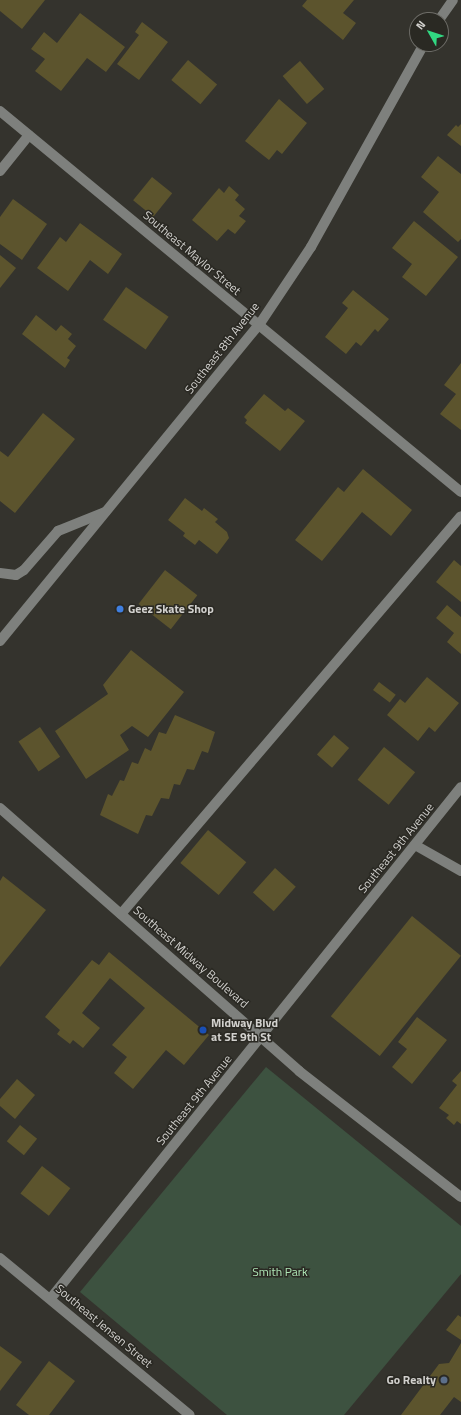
<!DOCTYPE html>
<html>
<head>
<meta charset="utf-8">
<style>
  body { margin:0 }
  #map { position:relative; width:461px; height:1415px; overflow:hidden; background:#34332d; font-family:"Titillium Web",sans-serif }
  div>[style] { position:absolute }
  .green>* { inset:0; background:#3d5240 }
  .building>* { inset:0; background:#5c542d; transform-origin:0 0 }
  .minor>* { height:10px; margin:-5px; padding:0 5px; transform-origin:5px; border-radius:5px; background:#7e807d }
  .dots>* { width:11px; height:11px; translate:-50% -50%; box-sizing:border-box; border:2px solid #2a2923; border-radius:50% }
  span { translate:-50% -50%; white-space:nowrap; text-align:center; line-height:1.15; -webkit-text-stroke:3px #2a2923; paint-order:stroke }
  .street-label { font-size:12px; color:#d2d1ce }
  .poi-label { font-size:12px; color:#d2d1ce; font-weight:700 }
  .left { translate:0 -50%; text-align:left }
  .right { translate:-100% -50%; text-align:right }
  .park-label { font-size:12px; color:#afe7b6 }
  .north { position:absolute; left:409px; top:12px; width:40px; height:40px; box-sizing:border-box; background:#2a2923; border:1px solid #6d6c67; border-radius:50%; rotate:309deg; font-size:11px; font-weight:700; line-height:16px; text-align:center; color:#d2d1ce }
  .north::after { content:''; display:block; margin:auto; width:14px; height:18px; background:#31d882; clip-path:polygon(50% 0,100% 100%,50% 72%,0 100%) }
</style>
</head>
<body>
<div id="map">
  <div class="green">
    <i style="clip-path:polygon(266px 1067px,461px 1226px,461px 1274px,344px 1415px,227px 1415px,80px 1292px)"></i>
  </div>
  <div class="building">
    <i style="clip-path:polygon(0 0,45px 0,22px 29px,0 11px)"></i>
    <i style="clip-path:polygon(307px 0,354px 0,343px 13px,356px 23px,343px 40px,302px 6px)"></i>
    <i style="clip-path:polygon(80px 13px,125px 47px,106px 72px,87px 58px,61px 91px,35px 71px,45px 59px,31px 49px,44px 32px,57px 43px)"></i>
    <i style="clip-path:polygon(142px 22px,168px 42px,139px 80px,117px 64px,139px 35px,135px 32px)"></i>
    <i style="left:188px;top:60px;width:38px;height:26px;rotate:40deg"></i>
    <i style="left:300px;top:61px;width:37px;height:23px;rotate:49deg"></i>
    <i style="clip-path:polygon(279px 99px,307px 123px,282px 154px,277px 150px,269px 160px,245px 141px)"></i>
    <i style="clip-path:polygon(461px 124px,461px 146px,447px 135px,456px 125px,458px 127px)"></i>
    <i style="clip-path:polygon(438px 156px,461px 174px,461px 239px,458px 242px,423px 212px,439px 192px,421px 177px)"></i>
    <i style="left:152px;top:177px;width:26px;height:30px;rotate:39deg"></i>
    <i style="clip-path:polygon(229px 186px,239px 195px,235px 200px,245px 209px,239px 216px,246px 221px,235px 234px,228px 229px,217px 241px,192px 220px,219px 188px,224px 193px)"></i>
    <i style="clip-path:polygon(13px 199px,47px 224px,22px 260px,0 244px,0 217px)"></i>
    <i style="clip-path:polygon(414px 221px,458px 257px,426px 296px,402px 277px,412px 264px,392px 248px)"></i>
    <i style="clip-path:polygon(80px 223px,122px 254px,108px 274px,90px 260px,68px 291px,37px 268px,60px 237px,66px 242px)"></i>
    <i style="clip-path:polygon(0 255px,16px 268px,0 288px)"></i>
    <i style="left:126px;top:287px;width:52px;height:40px;rotate:35deg"></i>
    <i style="clip-path:polygon(353px 290px,389px 319px,378px 332px,375px 329px,361px 346px,356px 342px,346px 354px,325px 337px,348px 308px,342px 303px)"></i>
    <i style="clip-path:polygon(36px 315px,56px 331px,61px 325px,72px 334px,68px 339px,76px 346px,67px 358px,70px 360px,65px 368px,22px 334px)"></i>
    <i style="clip-path:polygon(461px 363px,461px 430px,440px 414px,456px 394px,444px 385px)"></i>
    <i style="clip-path:polygon(264px 394px,285px 411px,288px 408px,305px 421px,280px 451px,245px 423px,247px 420px,244px 417px)"></i>
    <i style="clip-path:polygon(43px 413px,75px 439px,15px 513px,0 501px,0 451px,8px 457px)"></i>
    <i style="clip-path:polygon(363px 469px,412px 510px,391px 536px,362px 512px,322px 561px,295px 540px,338px 487px,344px 492px)"></i>
    <i style="clip-path:polygon(185px 498px,202px 511px,204px 508px,218px 519px,215px 522px,227px 532px,229px 538px,217px 554px,199px 540px,195px 545px,183px 536px,185px 533px,168px 520px)"></i>
    <i style="clip-path:polygon(454px 560px,461px 566px,461px 602px,436px 582px)"></i>
    <i style="left:165px;top:570px;width:41px;height:43px;rotate:38deg"></i>
    <i style="clip-path:polygon(447px 605px,461px 617px,461px 654px,447px 642px,454px 633px,436px 618px)"></i>
    <i style="clip-path:polygon(131px 650px,184px 692px,148px 737px,132px 726px,120px 735px,129px 750px,86px 779px,55px 731px,108px 694px,103px 685px)"></i>
    <i style="clip-path:polygon(427px 677px,459px 703px,435px 732px,429px 727px,418px 741px,387px 715px,400px 699px,405px 703px)"></i>
    <i style="left:379px;top:682px;width:21px;height:10px;rotate:37deg"></i>
    <i style="clip-path:polygon(175px 715px,215px 732px,208px 753px,202px 751px,194px 770px,187px 769px,180px 785px,174px 784px,169px 799px,161px 798px,152px 816px,146px 815px,138px 834px,100px 815px,108px 794px,112px 796px,120px 780px,124px 781px,132px 762px,138px 764px,145px 748px,151px 751px,159px 732px,166px 734px)"></i>
    <i style="left:40px;top:727px;width:36px;height:26px;rotate:56deg"></i>
    <i style="left:334px;top:735px;width:20px;height:26px;rotate:41deg"></i>
    <i style="left:384px;top:747px;width:40px;height:42px;rotate:39deg"></i>
    <i style="left:208px;top:830px;width:50px;height:43px;rotate:40deg"></i>
    <i style="left:275px;top:868px;width:28px;height:33px;rotate:42deg"></i>
    <i style="clip-path:polygon(3px 876px,46px 910px,0 967px,0 881px)"></i>
    <i style="left:412px;top:916px;width:63px;height:129px;rotate:39deg"></i>
    <i style="clip-path:polygon(109px 952px,209px 1035px,184px 1065px,166px 1050px,133px 1089px,114px 1073px,127px 1057px,112px 1045px,145px 1008px,110px 978px,82px 1013px,100px 1028px,83px 1048px,73px 1040px,70px 1044px,57px 1034px,60px 1030px,45px 1017px,92px 960px,99px 965px)"></i>
    <i style="clip-path:polygon(417px 1017px,447px 1040px,412px 1084px,392px 1067px,407px 1049px,398px 1042px)"></i>
    <i style="clip-path:polygon(461px 1071px,461px 1124px,457px 1121px,454px 1125px,446px 1118px,449px 1115px,439px 1108px,457px 1085px,452px 1081px)"></i>
    <i style="clip-path:polygon(17px 1079px,35px 1095px,15px 1119px,0 1106px,0 1099px)"></i>
    <i style="left:20px;top:1125px;width:22px;height:21px;rotate:39deg"></i>
    <i style="left:42px;top:1166px;width:36px;height:35px;rotate:38deg"></i>
    <i style="clip-path:polygon(458px 1315px,461px 1317px,461px 1340px,446px 1330px)"></i>
    <i style="clip-path:polygon(461px 1343px,461px 1402px,454px 1397px,440px 1415px,401px 1415px,439px 1364px,449px 1363px)"></i>
    <i style="clip-path:polygon(0 1346px,22px 1362px,0 1391px)"></i>
    <i style="clip-path:polygon(49px 1361px,75px 1381px,49px 1415px,29px 1415px,16px 1405px)"></i>
  </div>
  <div class="minor">
    <i style="left:439px;top:20px;width:24px;rotate:-55deg"></i>
    <i style="left:0;top:111px;width:598px;rotate:39.57deg"></i>
    <i style="left:0;top:171px;width:46px;rotate:-51.1deg"></i>
    <i style="left:0;top:573px;width:16px;rotate:7deg"></i>
    <i style="left:16px;top:575px;width:9px;rotate:-32deg"></i>
    <i style="left:24px;top:570px;width:52px;rotate:-48.9deg"></i>
    <i style="left:58px;top:531px;width:51px;rotate:-22deg"></i>
    <i style="left:0;top:641px;width:409px;rotate:-50.7deg"></i>
    <i style="left:259px;top:325px;width:94px;rotate:-56.3deg"></i>
    <i style="left:311px;top:247px;width:232px;rotate:-60.9deg"></i>
    <i style="left:0;top:808px;width:398px;rotate:41.3deg"></i>
    <i style="left:299px;top:1071px;width:205px;rotate:37.9deg"></i>
    <i style="left:415px;top:845px;width:53px;rotate:29.5deg"></i>
    <i style="left:121px;top:914px;width:523px;rotate:-49.49deg"></i>
    <i style="left:0;top:1258px;width:246px;rotate:39.6deg"></i>
    <i style="left:51px;top:1298px;width:655px;rotate:-51.26deg"></i>
  </div>
  <div class="dots">
    <i style="left:120px;top:609px;background:#3f7fe0"></i>
    <i style="left:203px;top:1030px;background:#1a4fb4"></i>
    <i style="left:444px;top:1380px;background:#5c6f8a"></i>
  </div>
  <div class="street-label">
    <span style="left:192px;top:253px;rotate:40deg">Southeast Maylor Street</span>
    <span style="left:222px;top:348px;rotate:-52deg">Southeast 8th Avenue</span>
    <span style="left:396px;top:848px;rotate:-51deg">Southeast 9th Avenue</span>
    <span style="left:191px;top:957px;rotate:41deg">Southeast Midway Boulevard</span>
    <span style="left:194px;top:1100px;rotate:-51deg">Southeast 9th Avenue</span>
    <span style="left:104px;top:1326px;rotate:40deg">Southeast Jensen Street</span>
  </div>
  <div class="poi-label">
    <span class="left" style="left:128px;top:609px">Geez Skate Shop</span>
    <span class="left" style="left:211px;top:1030px">Midway Blvd<br>at SE 9th St</span>
    <span class="right" style="left:436px;top:1380px">Go Realty</span>
  </div>
  <div class="park-label">
    <span style="left:280px;top:1272px">Smith Park</span>
  </div>
  <div class="north">N</div>
</div>
</body>
</html>
